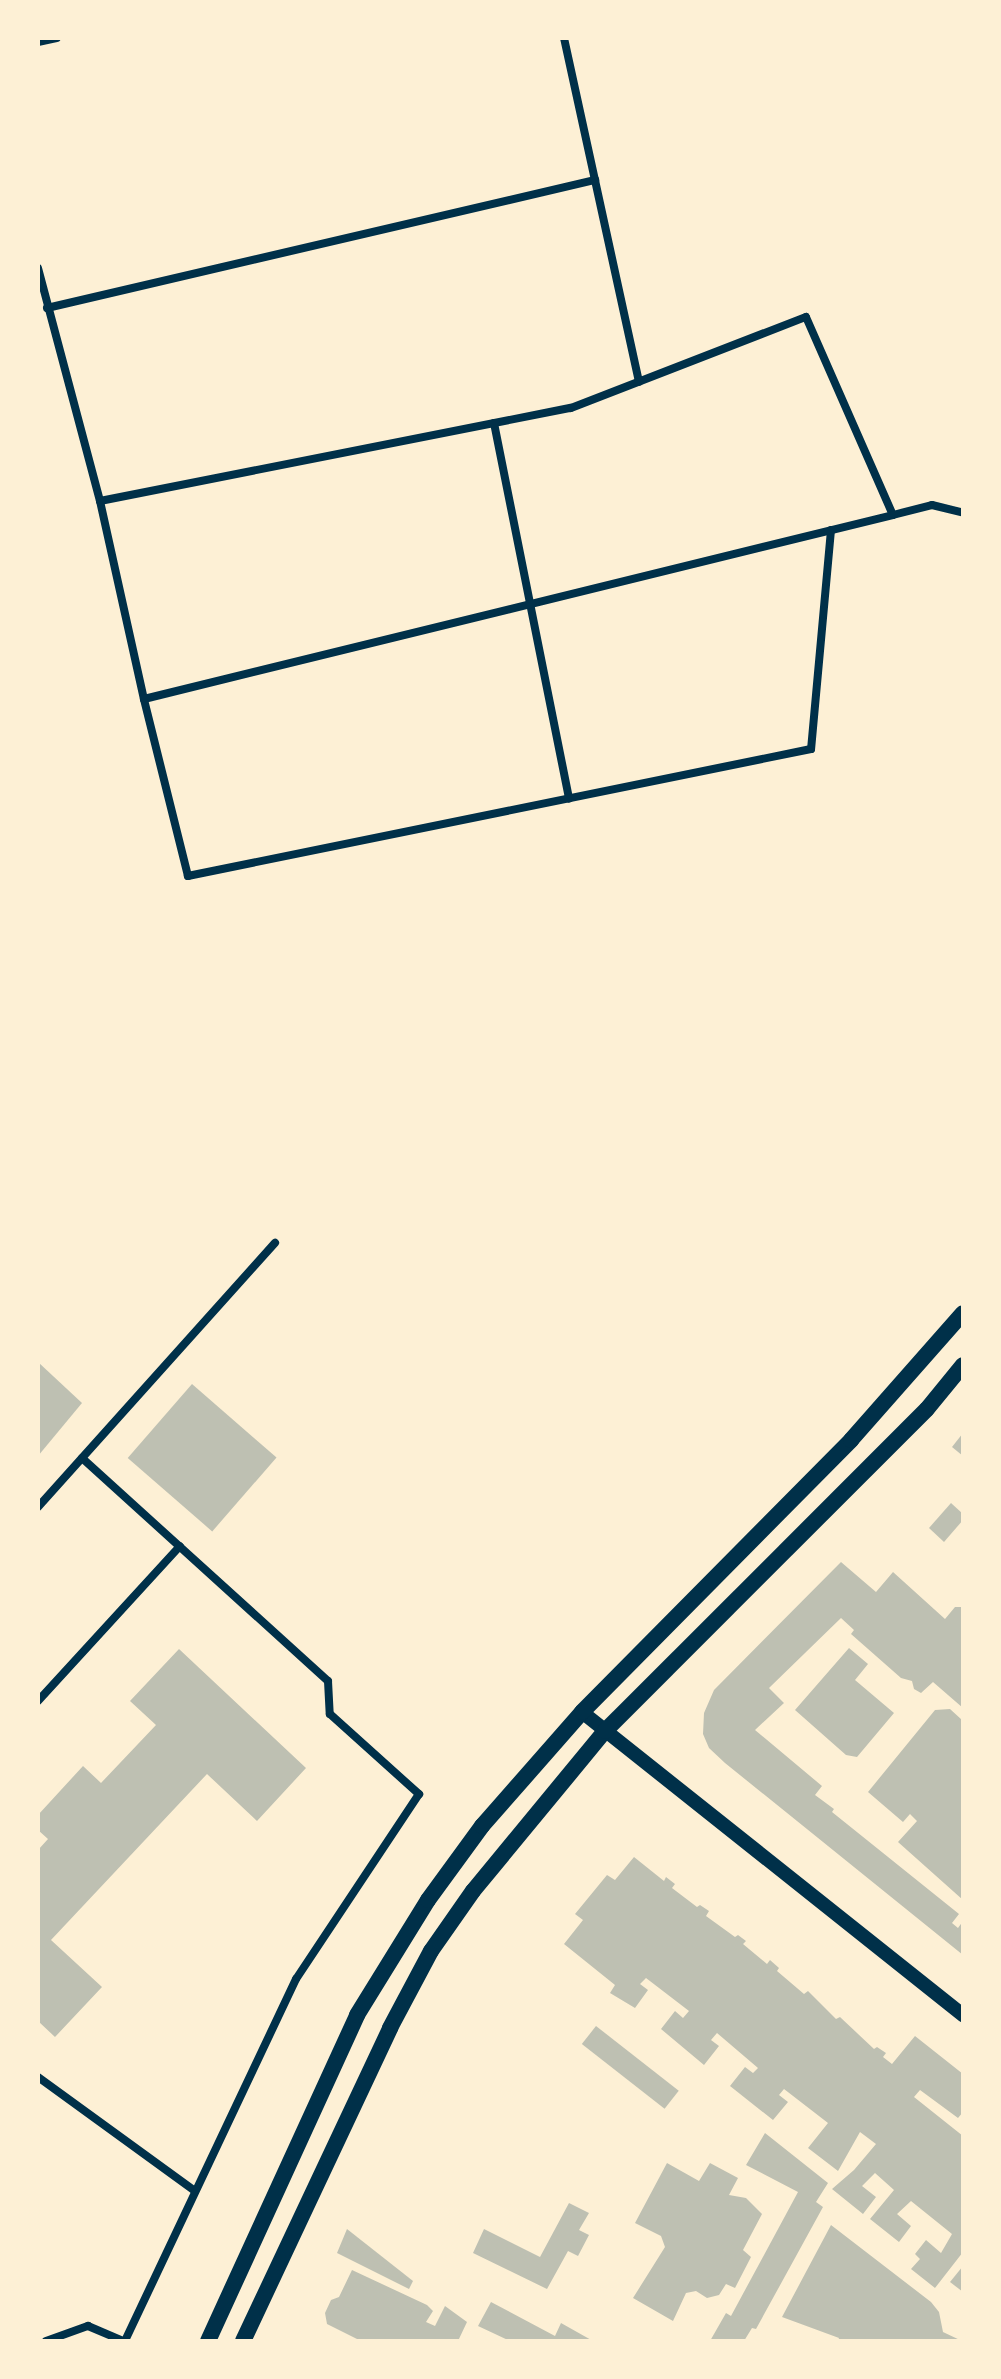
<!DOCTYPE html>
<html>
<head>
<meta charset="utf-8">
<style>
  body { margin:0 }
  #map { position:relative; width:1001px; height:2379px; overflow:hidden; background:#fdf0d5; font-family:Jost,sans-serif }
  div>[style] { position:absolute }
  .building>* { inset:0; background:#bec0b2; transform-origin:0 0 }
  .minor>* { height:8px; margin:-4px; padding:0 4px; transform-origin:4px; border-radius:4px; background:#003049 }
  .tertiary>* { height:14px; margin:-7px; padding:0 7px; transform-origin:7px; border-radius:7px; background:#003049 }
  .secondary>* { height:16px; margin:-8px; padding:0 8px; transform-origin:8px; border-radius:8px; background:#003049 }
  span { translate:-50% -50%; white-space:nowrap; text-align:center; line-height:1.15; -webkit-text-stroke:6px #fdf0d5; paint-order:stroke }
  .frame { position:absolute; inset:0; border:40px solid #fdf0d5; pointer-events:none }
</style>
</head>
<body>
<div id="map">
  <div class="building">
    <i style="clip-path:polygon(38px 1362px,82px 1403px,38px 1456px)"></i>
    <i style="left:192px;top:1384px;width:112px;height:98px;rotate:41deg"></i>
    <i style="clip-path:polygon(963px 1433px,963px 1456px,952px 1447px)"></i>
    <i style="clip-path:polygon(951px 1503px,963px 1514px,963px 1520px,944px 1542px,929px 1528px)"></i>
    <i style="clip-path:polygon(841px 1562px,876px 1592px,893px 1572px,945px 1619px,955px 1607px,963px 1607px,963px 1708px,933px 1682px,921px 1693px,914px 1689px,912px 1681px,901px 1678px,851px 1634px,854px 1630px,841px 1618px,769px 1688px,784px 1703px,755px 1730px,822px 1786px,815px 1795px,834px 1809px,832px 1812px,959px 1914px,952px 1923px,958px 1928px,963px 1921px,963px 1955px,725px 1763px,709px 1748px,703px 1734px,704px 1713px,714px 1690px)"></i>
    <i style="clip-path:polygon(849px 1648px,868px 1664px,855px 1680px,894px 1713px,857px 1757px,846px 1755px,795px 1710px)"></i>
    <i style="clip-path:polygon(179px 1649px,306px 1768px,257px 1821px,207px 1774px,51px 1940px,102px 1987px,55px 2037px,38px 2021px,38px 1850px,48px 1839px,38px 1830px,38px 1815px,83px 1766px,101px 1783px,156px 1725px,130px 1701px)"></i>
    <i style="clip-path:polygon(950px 1709px,962px 1720px,963px 1900px,898px 1842px,917px 1821px,910px 1814px,903px 1822px,868px 1792px,935px 1710px)"></i>
    <i style="clip-path:polygon(634px 1857px,664px 1881px,666px 1877px,675px 1884px,672px 1888px,697px 1907px,700px 1905px,709px 1911px,706px 1916px,735px 1937px,738px 1935px,746px 1941px,743px 1944px,767px 1964px,770px 1960px,779px 1968px,777px 1971px,804px 1994px,808px 1991px,836px 2019px,840px 2017px,874px 2049px,877px 2047px,886px 2053px,883px 2057px,892px 2064px,915px 2036px,963px 2074px,963px 2112px,958px 2118px,920px 2090px,914px 2097px,963px 2136px,963px 2252px,935px 2288px,911px 2269px,920px 2259px,915px 2254px,926px 2240px,941px 2253px,952px 2234px,911px 2201px,897px 2214px,911px 2226px,899px 2242px,870px 2219px,894px 2190px,875px 2173px,862px 2186px,876px 2197px,863px 2214px,832px 2189px,854px 2170px,876px 2144px,860px 2132px,838px 2171px,808px 2148px,828px 2123px,784px 2089px,779px 2095px,788px 2102px,773px 2120px,730px 2086px,745px 2067px,753px 2073px,758px 2068px,717px 2033px,711px 2040px,719px 2046px,704px 2065px,661px 2029px,675px 2011px,683px 2018px,689px 2011px,646px 1978px,640px 1984px,648px 1990px,635px 2008px,610px 1993px,615px 1985px,564px 1944px,583px 1920px,575px 1914px,607px 1875px,615px 1880px)"></i>
    <i style="left:596px;top:2026px;width:105px;height:23px;rotate:38deg"></i>
    <i style="clip-path:polygon(765px 2133px,828px 2183px,816px 2202px,823px 2207px,756px 2329px,752px 2328px,744px 2341px,710px 2341px,726px 2313px,731px 2316px,798px 2192px,746px 2165px)"></i>
    <i style="clip-path:polygon(667px 2163px,699px 2181px,710px 2163px,738px 2178px,729px 2195px,746px 2198px,762px 2214px,743px 2250px,751px 2257px,735px 2288px,726px 2284px,719px 2295px,707px 2298px,696px 2291px,686px 2293px,673px 2321px,633px 2298px,665px 2247px,661px 2236px,635px 2223px)"></i>
    <i style="clip-path:polygon(569px 2203px,589px 2213px,579px 2230px,589px 2235px,578px 2256px,568px 2251px,547px 2289px,473px 2253px,484px 2229px,540px 2257px)"></i>
    <i style="clip-path:polygon(831px 2225px,931px 2302px,939px 2312px,943px 2332px,962px 2341px,838px 2341px,839px 2338px,782px 2317px)"></i>
    <i style="clip-path:polygon(347px 2229px,413px 2281px,409px 2289px,337px 2253px)"></i>
    <i style="clip-path:polygon(963px 2266px,963px 2292px,950px 2282px)"></i>
    <i style="clip-path:polygon(352px 2270px,427px 2305px,433px 2311px,426px 2322px,435px 2326px,445px 2306px,467px 2322px,458px 2341px,361px 2341px,327px 2324px,325px 2313px,331px 2300px,339px 2297px)"></i>
    <i style="clip-path:polygon(491px 2302px,555px 2336px,561px 2323px,593px 2341px,510px 2341px,478px 2326px)"></i>
  </div>
  <div class="minor">
    <i style="left:564px;top:38px;width:352px;rotate:77.7deg"></i>
    <i style="left:38px;top:42px;width:19px;rotate:-12deg"></i>
    <i style="left:38px;top:268px;width:241px;rotate:75.1deg"></i>
    <i style="left:100px;top:501px;width:203px;rotate:77.5deg"></i>
    <i style="left:47px;top:308px;width:563px;rotate:-13.15deg"></i>
    <i style="left:494px;top:423px;width:383px;rotate:78.7deg"></i>
    <i style="left:100px;top:501px;width:480px;rotate:-11.2deg"></i>
    <i style="left:571px;top:408px;width:252px;rotate:-21.2deg"></i>
    <i style="left:806px;top:317px;width:216px;rotate:66.3deg"></i>
    <i style="left:831px;top:530px;width:220px;rotate:95.2deg"></i>
    <i style="left:811px;top:749px;width:636px;rotate:168.48deg"></i>
    <i style="left:188px;top:876px;width:182px;rotate:-104deg"></i>
    <i style="left:144px;top:699px;width:771px;rotate:-13.8deg"></i>
    <i style="left:893px;top:515px;width:40px;rotate:-14.4deg"></i>
    <i style="left:932px;top:505px;width:32px;rotate:14deg"></i>
    <i style="left:82px;top:1458px;width:332px;rotate:42.2deg"></i>
    <i style="left:328px;top:1681px;width:33px;rotate:87deg"></i>
    <i style="left:330px;top:1714px;width:120px;rotate:42deg"></i>
    <i style="left:419px;top:1794px;width:222px;rotate:123.6deg"></i>
    <i style="left:296px;top:1979px;width:400px;rotate:115.3deg"></i>
    <i style="left:38px;top:1507px;width:355px;rotate:-48.1deg"></i>
    <i style="left:38px;top:1701px;width:210px;rotate:-47.5deg"></i>
    <i style="left:38px;top:2077px;width:194px;rotate:36deg"></i>
    <i style="left:46px;top:2341px;width:45px;rotate:-19.7deg"></i>
    <i style="left:88px;top:2326px;width:38px;rotate:23deg"></i>
  </div>
  <div class="tertiary">
    <i style="left:582px;top:1712px;width:487px;rotate:38.5deg"></i>
  </div>
  <div class="secondary">
    <i style="left:208px;top:2341px;width:358px;rotate:-65.4deg"></i>
    <i style="left:357px;top:2015px;width:135px;rotate:-58.3deg"></i>
    <i style="left:428px;top:1900px;width:92px;rotate:-53.9deg"></i>
    <i style="left:482px;top:1826px;width:152px;rotate:-48.7deg"></i>
    <i style="left:582px;top:1712px;width:383px;rotate:-45.3deg"></i>
    <i style="left:851px;top:1440px;width:169px;rotate:-48.6deg"></i>
    <i style="left:243px;top:2341px;width:346px;rotate:-64.8deg"></i>
    <i style="left:390px;top:2028px;width:87px;rotate:-62deg"></i>
    <i style="left:431px;top:1951px;width:73px;rotate:-55deg"></i>
    <i style="left:473px;top:1891px;width:207px;rotate:-50.5deg"></i>
    <i style="left:605px;top:1731px;width:455px;rotate:-45deg"></i>
    <i style="left:927px;top:1409px;width:57px;rotate:-50.7deg"></i>
  </div>
  <div class="frame"></div>
</div>
</body>
</html>
